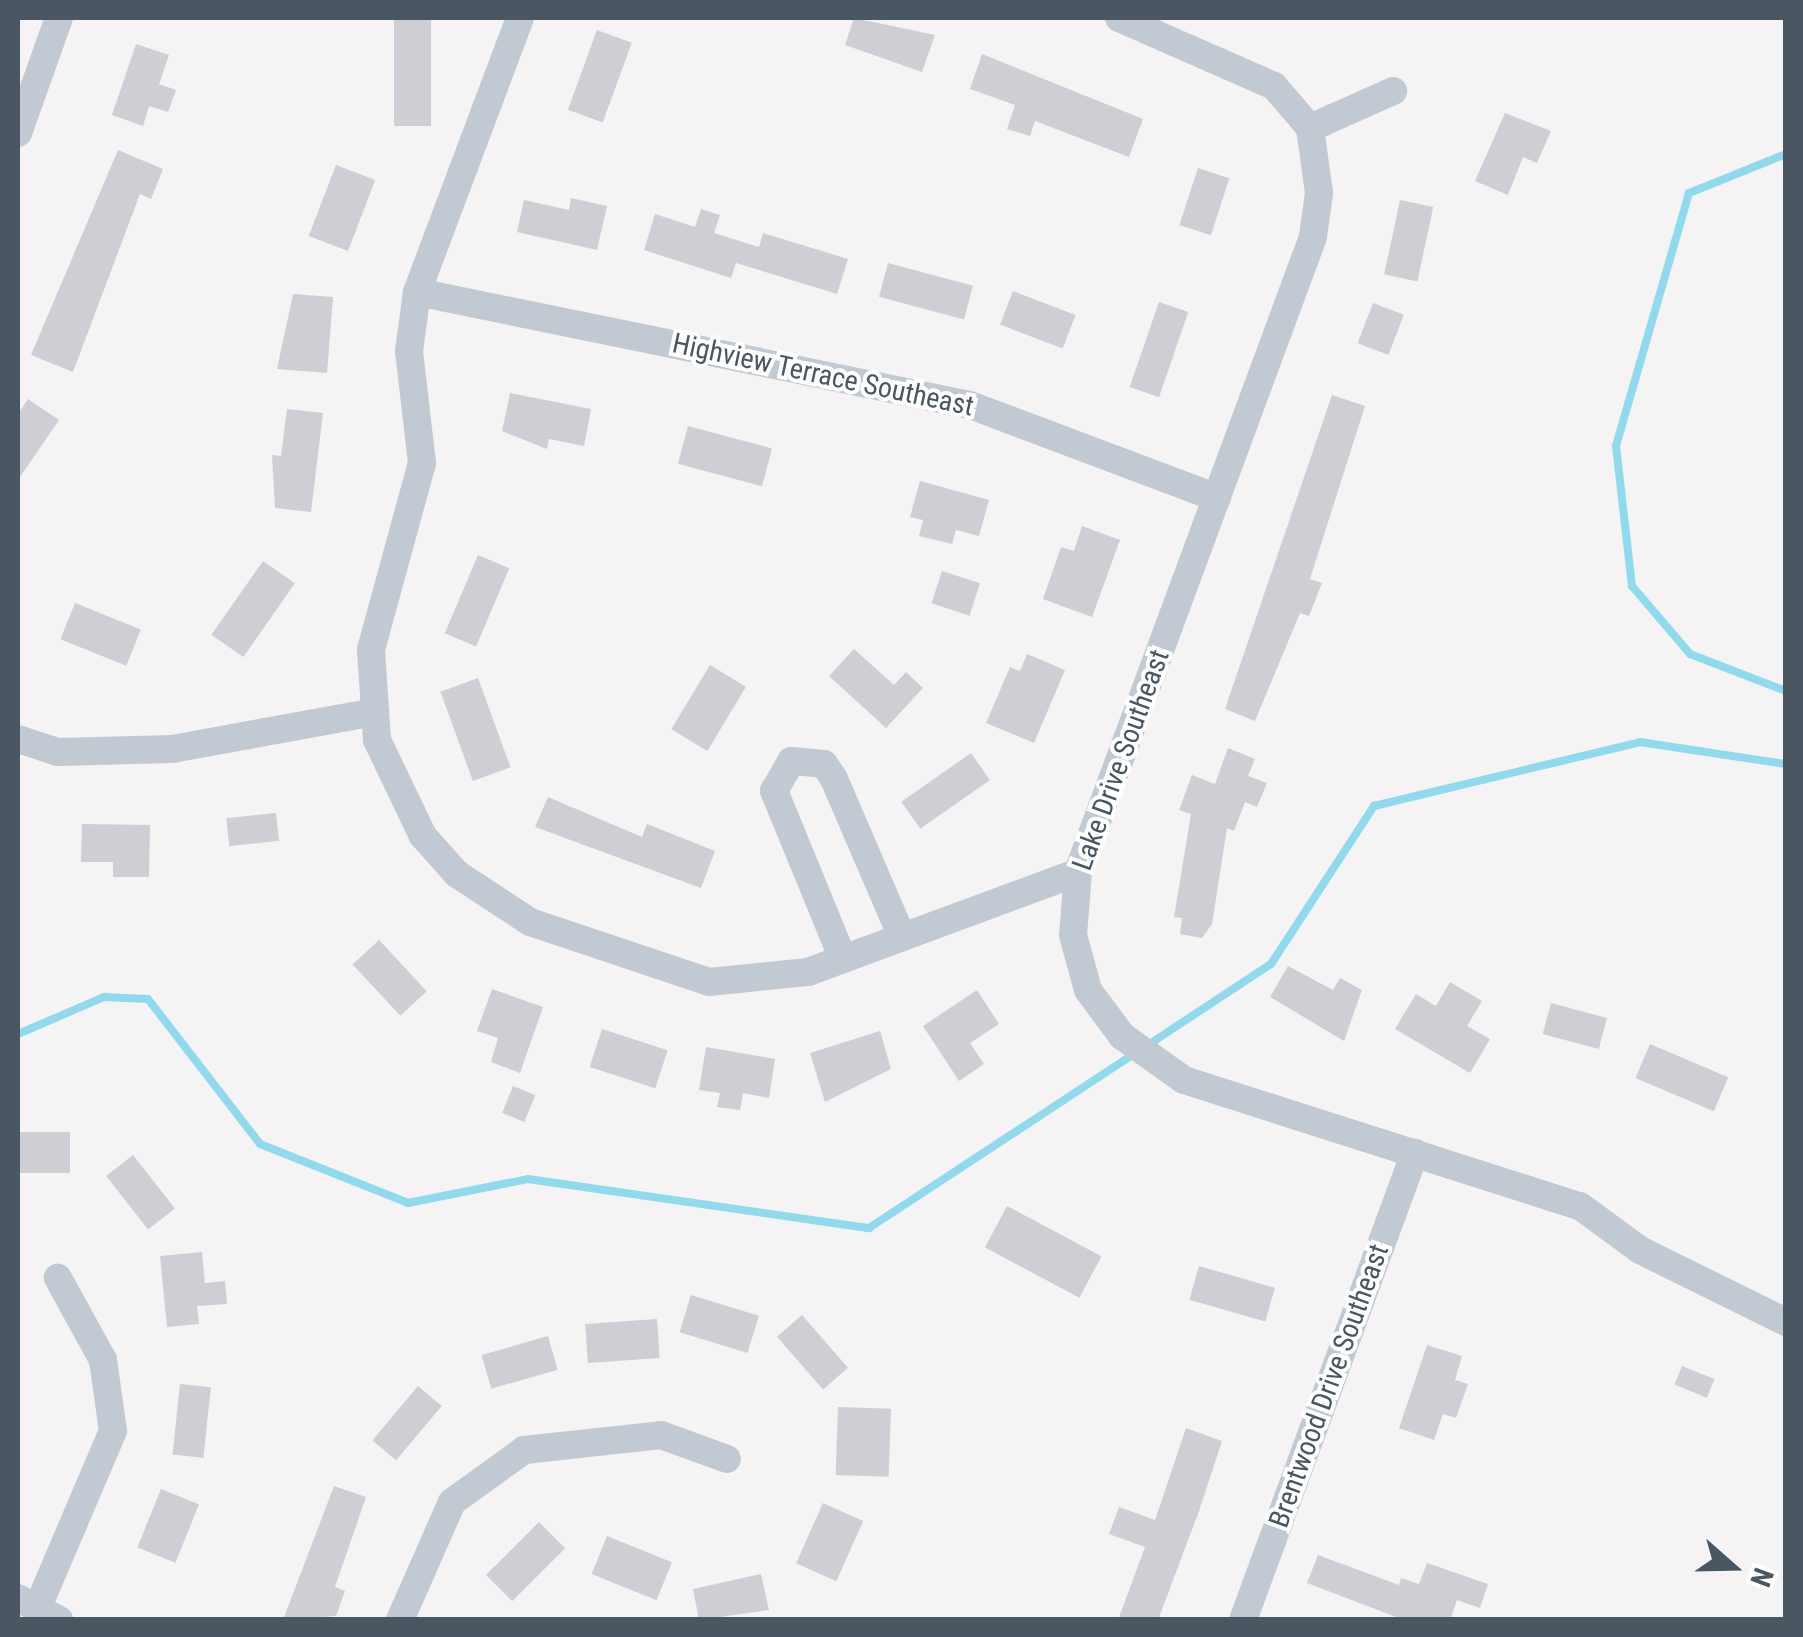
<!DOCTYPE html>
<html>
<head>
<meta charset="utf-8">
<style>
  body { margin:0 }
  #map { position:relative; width:1803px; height:1637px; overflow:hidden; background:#f5f3f3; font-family:"Roboto Condensed",sans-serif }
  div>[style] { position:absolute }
  .stream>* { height:8px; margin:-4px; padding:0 4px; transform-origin:4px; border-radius:4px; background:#90daee }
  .building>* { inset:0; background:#cdcfd5; transform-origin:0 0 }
  .minor>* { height:28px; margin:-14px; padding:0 14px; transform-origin:14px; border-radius:14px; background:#c1cad2 }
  span { translate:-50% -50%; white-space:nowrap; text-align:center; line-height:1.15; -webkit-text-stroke:8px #fff; paint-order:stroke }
  .street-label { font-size:28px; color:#4a5661 }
  .frame { position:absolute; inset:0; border:20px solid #4a5661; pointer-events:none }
  .north { position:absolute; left:1683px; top:1517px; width:100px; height:100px; -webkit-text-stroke:8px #fff; paint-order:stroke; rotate:110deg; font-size:28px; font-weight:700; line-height:40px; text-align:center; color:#4a5661 }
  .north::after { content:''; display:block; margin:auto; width:35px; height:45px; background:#4a5661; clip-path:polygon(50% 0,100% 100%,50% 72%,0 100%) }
</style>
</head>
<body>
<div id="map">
  <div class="stream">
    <i style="left:1786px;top:154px;width:105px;rotate:158.1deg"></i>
    <i style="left:1689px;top:193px;width:263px;rotate:106.1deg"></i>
    <i style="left:1616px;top:446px;width:141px;rotate:83.5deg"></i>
    <i style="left:1632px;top:586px;width:89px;rotate:49.5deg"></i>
    <i style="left:1690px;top:654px;width:103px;rotate:21.1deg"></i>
    <i style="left:18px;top:1034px;width:94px;rotate:-23.3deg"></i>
    <i style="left:104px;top:997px;width:44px;rotate:2.6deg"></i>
    <i style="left:148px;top:999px;width:183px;rotate:52.3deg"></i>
    <i style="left:260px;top:1144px;width:159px;rotate:21.7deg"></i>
    <i style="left:408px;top:1203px;width:122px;rotate:-11.3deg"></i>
    <i style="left:528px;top:1179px;width:345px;rotate:8.2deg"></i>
    <i style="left:869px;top:1228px;width:321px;rotate:-33.3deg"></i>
    <i style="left:1148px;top:1045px;width:147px;rotate:-33.4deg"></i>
    <i style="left:1271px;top:964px;width:189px;rotate:-56.9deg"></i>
    <i style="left:1374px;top:806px;width:274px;rotate:-13.5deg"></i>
    <i style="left:1640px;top:742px;width:148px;rotate:8.6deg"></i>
  </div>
  <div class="building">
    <i style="left:394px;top:18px;width:37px;height:108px"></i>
    <i style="clip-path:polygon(854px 18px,935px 35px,922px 72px,845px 45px)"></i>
    <i style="left:597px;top:30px;width:37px;height:85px;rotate:20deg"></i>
    <i style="clip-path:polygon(136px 44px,169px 55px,159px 84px,176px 90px,168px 112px,149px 106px,143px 126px,112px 115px)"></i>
    <i style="clip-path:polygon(982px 54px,1143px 119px,1129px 157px,1035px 121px,1030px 136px,1007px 129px,1015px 105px,970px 89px)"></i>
    <i style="clip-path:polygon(1505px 113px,1551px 131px,1537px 163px,1523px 157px,1508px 195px,1475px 181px)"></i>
    <i style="clip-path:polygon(118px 150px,163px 169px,151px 199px,140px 194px,73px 372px,31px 355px)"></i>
    <i style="left:336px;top:165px;width:42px;height:76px;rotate:21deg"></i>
    <i style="left:1198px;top:168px;width:33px;height:60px;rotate:18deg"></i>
    <i style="clip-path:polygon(571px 198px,607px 206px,597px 250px,517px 232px,524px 200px,569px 210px)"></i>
    <i style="left:1400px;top:200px;width:34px;height:76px;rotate:12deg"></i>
    <i style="clip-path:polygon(701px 209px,720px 215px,714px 233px,759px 247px,763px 233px,848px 259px,837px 294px,736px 263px,731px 278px,644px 250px,655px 214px,695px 227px)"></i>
    <i style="left:888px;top:263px;width:88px;height:35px;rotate:15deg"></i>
    <i style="left:1013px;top:291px;width:67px;height:36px;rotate:21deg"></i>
    <i style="clip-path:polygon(293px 294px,333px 297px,327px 373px,277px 369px)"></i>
    <i style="left:1159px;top:302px;width:31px;height:90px;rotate:19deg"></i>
    <i style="left:1373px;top:303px;width:33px;height:43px;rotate:21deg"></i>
    <i style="clip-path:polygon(510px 393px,591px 409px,584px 446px,549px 439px,547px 449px,502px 431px)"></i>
    <i style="clip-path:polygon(1332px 395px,1365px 406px,1310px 579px,1322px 583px,1309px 616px,1300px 613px,1255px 721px,1225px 709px)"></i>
    <i style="clip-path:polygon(28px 399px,59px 420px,18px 480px,18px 414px)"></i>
    <i style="clip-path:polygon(287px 409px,323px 413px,311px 512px,275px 508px,272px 455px,281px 456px)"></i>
    <i style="left:688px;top:426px;width:87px;height:39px;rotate:15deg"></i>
    <i style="clip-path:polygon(920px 481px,989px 500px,979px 536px,956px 530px,952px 544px,919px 536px,923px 520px,910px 517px)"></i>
    <i style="clip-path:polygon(1082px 526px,1120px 540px,1092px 617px,1043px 599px,1061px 547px,1074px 551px)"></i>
    <i style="left:478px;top:555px;width:34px;height:85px;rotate:23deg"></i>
    <i style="left:263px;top:561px;width:39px;height:90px;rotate:35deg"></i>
    <i style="left:942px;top:571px;width:40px;height:34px;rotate:18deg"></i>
    <i style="left:75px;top:603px;width:71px;height:39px;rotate:22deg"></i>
    <i style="clip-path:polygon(854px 649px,894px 685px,906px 672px,923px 688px,886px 728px,829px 676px)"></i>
    <i style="clip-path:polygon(1027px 654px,1065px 670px,1034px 743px,986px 723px,1010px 667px,1020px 671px)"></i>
    <i style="left:710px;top:665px;width:42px;height:75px;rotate:31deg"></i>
    <i style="left:478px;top:678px;width:95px;height:40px;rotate:70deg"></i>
    <i style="clip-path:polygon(1228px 748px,1255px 759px,1248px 776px,1267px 783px,1257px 807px,1245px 802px,1234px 831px,1227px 828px,1212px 924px,1202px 938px,1180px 934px,1182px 918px,1174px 917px,1191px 814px,1179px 810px,1192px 775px,1215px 784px)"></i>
    <i style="left:971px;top:753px;width:33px;height:85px;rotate:55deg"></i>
    <i style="clip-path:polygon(548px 797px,642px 837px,647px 824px,715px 851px,701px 888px,535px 827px)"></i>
    <i style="left:276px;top:813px;width:28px;height:50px;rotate:84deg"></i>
    <i style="clip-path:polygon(82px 824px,150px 825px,149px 877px,113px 877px,113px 862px,81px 862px)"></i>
    <i style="left:379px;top:940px;width:70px;height:36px;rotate:47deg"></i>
    <i style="clip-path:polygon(1288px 966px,1333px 990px,1340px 978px,1362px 990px,1344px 1041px,1270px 997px)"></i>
    <i style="clip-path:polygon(1450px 982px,1482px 1001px,1467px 1026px,1490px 1039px,1470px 1073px,1395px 1029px,1416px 994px,1436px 1006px)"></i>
    <i style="clip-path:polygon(492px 989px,543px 1007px,520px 1073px,491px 1062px,498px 1038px,477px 1031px)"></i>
    <i style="clip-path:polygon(977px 990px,999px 1024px,970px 1043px,984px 1064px,959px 1081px,923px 1026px)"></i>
    <i style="left:1551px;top:1003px;width:58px;height:32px;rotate:15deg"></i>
    <i style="left:602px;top:1029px;width:69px;height:40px;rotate:18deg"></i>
    <i style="clip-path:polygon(880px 1031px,891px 1069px,825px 1102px,810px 1053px)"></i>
    <i style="left:1650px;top:1044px;width:85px;height:37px;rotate:23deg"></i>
    <i style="clip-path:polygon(706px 1047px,775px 1059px,769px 1098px,743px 1093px,740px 1110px,717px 1107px,720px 1093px,699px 1090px)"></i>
    <i style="left:513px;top:1086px;width:24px;height:29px;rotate:22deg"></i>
    <i style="left:18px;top:1132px;width:52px;height:41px"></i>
    <i style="left:133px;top:1155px;width:68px;height:34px;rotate:52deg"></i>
    <i style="left:1007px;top:1206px;width:107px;height:47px;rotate:28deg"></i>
    <i style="clip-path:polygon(202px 1252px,205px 1283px,225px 1281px,227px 1304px,197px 1306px,199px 1324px,167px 1327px,160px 1256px)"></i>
    <i style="left:1199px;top:1266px;width:79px;height:35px;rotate:16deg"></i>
    <i style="left:691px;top:1295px;width:71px;height:39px;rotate:17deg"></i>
    <i style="left:802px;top:1315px;width:70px;height:33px;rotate:49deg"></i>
    <i style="left:657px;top:1319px;width:39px;height:72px;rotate:86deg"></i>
    <i style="left:548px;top:1336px;width:35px;height:69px;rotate:74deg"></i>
    <i style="clip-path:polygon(1427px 1345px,1462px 1356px,1455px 1380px,1468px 1384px,1456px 1418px,1443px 1414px,1434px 1440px,1399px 1428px)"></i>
    <i style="left:1682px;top:1366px;width:35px;height:20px;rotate:22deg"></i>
    <i style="left:180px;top:1384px;width:31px;height:71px;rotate:6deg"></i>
    <i style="left:418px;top:1386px;width:31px;height:71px;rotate:40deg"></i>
    <i style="left:838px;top:1407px;width:53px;height:68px;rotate:2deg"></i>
    <i style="clip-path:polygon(1186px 1428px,1222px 1441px,1199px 1511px,1158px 1620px,1118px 1620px,1145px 1547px,1109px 1534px,1119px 1507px,1155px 1520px)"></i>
    <i style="clip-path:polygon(334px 1486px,366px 1497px,335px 1587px,345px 1591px,336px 1616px,283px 1620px)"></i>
    <i style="left:161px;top:1489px;width:41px;height:63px;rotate:22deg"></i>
    <i style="left:823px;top:1503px;width:44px;height:66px;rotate:24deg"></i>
    <i style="left:539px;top:1522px;width:37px;height:75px;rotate:45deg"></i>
    <i style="left:607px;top:1536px;width:70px;height:41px;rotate:22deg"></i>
    <i style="clip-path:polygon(1318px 1555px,1399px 1585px,1401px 1578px,1419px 1584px,1427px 1563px,1488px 1584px,1480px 1608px,1457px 1600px,1450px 1620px,1404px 1620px,1307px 1583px)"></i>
    <i style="clip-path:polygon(761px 1574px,769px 1610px,699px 1620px,693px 1589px)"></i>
  </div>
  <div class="minor">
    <i style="left:520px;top:18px;width:293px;rotate:110.6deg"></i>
    <i style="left:417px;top:292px;width:60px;rotate:97.7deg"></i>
    <i style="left:409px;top:351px;width:113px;rotate:83.4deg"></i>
    <i style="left:422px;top:463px;width:194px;rotate:105.3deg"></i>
    <i style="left:371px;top:650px;width:90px;rotate:86.2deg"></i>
    <i style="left:377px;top:740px;width:106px;rotate:64.4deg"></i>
    <i style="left:423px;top:836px;width:51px;rotate:48.2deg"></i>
    <i style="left:457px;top:874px;width:87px;rotate:33.3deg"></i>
    <i style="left:530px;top:922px;width:189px;rotate:18.5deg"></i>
    <i style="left:709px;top:982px;width:100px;rotate:-5.8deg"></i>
    <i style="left:808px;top:972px;width:288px;rotate:-20.3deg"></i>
    <i style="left:1119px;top:18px;width:169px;rotate:23.7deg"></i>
    <i style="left:1274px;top:86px;width:55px;rotate:49.4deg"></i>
    <i style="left:1310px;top:128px;width:66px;rotate:82.1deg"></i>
    <i style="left:1319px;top:193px;width:44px;rotate:97.8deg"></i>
    <i style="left:1313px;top:237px;width:677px;rotate:110.31deg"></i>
    <i style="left:1078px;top:872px;width:63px;rotate:94.5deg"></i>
    <i style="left:1073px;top:935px;width:57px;rotate:74.7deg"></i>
    <i style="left:1088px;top:990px;width:57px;rotate:53.5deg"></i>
    <i style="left:1122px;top:1036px;width:76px;rotate:35.4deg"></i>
    <i style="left:1184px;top:1080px;width:416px;rotate:17.7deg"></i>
    <i style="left:1580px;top:1206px;width:74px;rotate:36.3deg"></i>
    <i style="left:1640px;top:1250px;width:163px;rotate:26.3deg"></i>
    <i style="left:1310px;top:128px;width:91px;rotate:-24deg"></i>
    <i style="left:18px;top:133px;width:122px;rotate:-70.4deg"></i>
    <i style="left:417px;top:292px;width:564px;rotate:11.55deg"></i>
    <i style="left:970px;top:405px;width:264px;rotate:20.6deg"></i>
    <i style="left:18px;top:739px;width:42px;rotate:18deg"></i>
    <i style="left:58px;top:752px;width:114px;rotate:-1.5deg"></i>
    <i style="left:172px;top:749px;width:201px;rotate:-10.3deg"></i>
    <i style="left:843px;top:959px;width:182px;rotate:-112.3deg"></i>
    <i style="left:774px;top:791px;width:34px;rotate:-60deg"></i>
    <i style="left:791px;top:761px;width:33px;rotate:5deg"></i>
    <i style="left:824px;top:764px;width:18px;rotate:56deg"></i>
    <i style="left:834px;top:779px;width:172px;rotate:66.7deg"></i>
    <i style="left:18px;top:1598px;width:47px;rotate:28.2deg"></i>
    <i style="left:37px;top:1609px;width:194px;rotate:-66.9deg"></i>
    <i style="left:113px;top:1431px;width:72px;rotate:-98deg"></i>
    <i style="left:103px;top:1360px;width:94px;rotate:-118.8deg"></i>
    <i style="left:400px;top:1620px;width:129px;rotate:-66.2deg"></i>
    <i style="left:452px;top:1502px;width:89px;rotate:-35.8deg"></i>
    <i style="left:524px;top:1450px;width:138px;rotate:-6.2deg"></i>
    <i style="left:661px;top:1435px;width:70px;rotate:20deg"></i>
    <i style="left:1243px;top:1620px;width:498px;rotate:-69.8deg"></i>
  </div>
  <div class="street-label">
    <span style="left:823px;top:375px;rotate:12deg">Highview Terrace Southeast</span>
    <span style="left:1121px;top:760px;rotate:-70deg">Lake Drive Southeast</span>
    <span style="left:1329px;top:1386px;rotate:-70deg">Brentwood Drive Southeast</span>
  </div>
  <div class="frame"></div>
  <div class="north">N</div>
</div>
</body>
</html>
